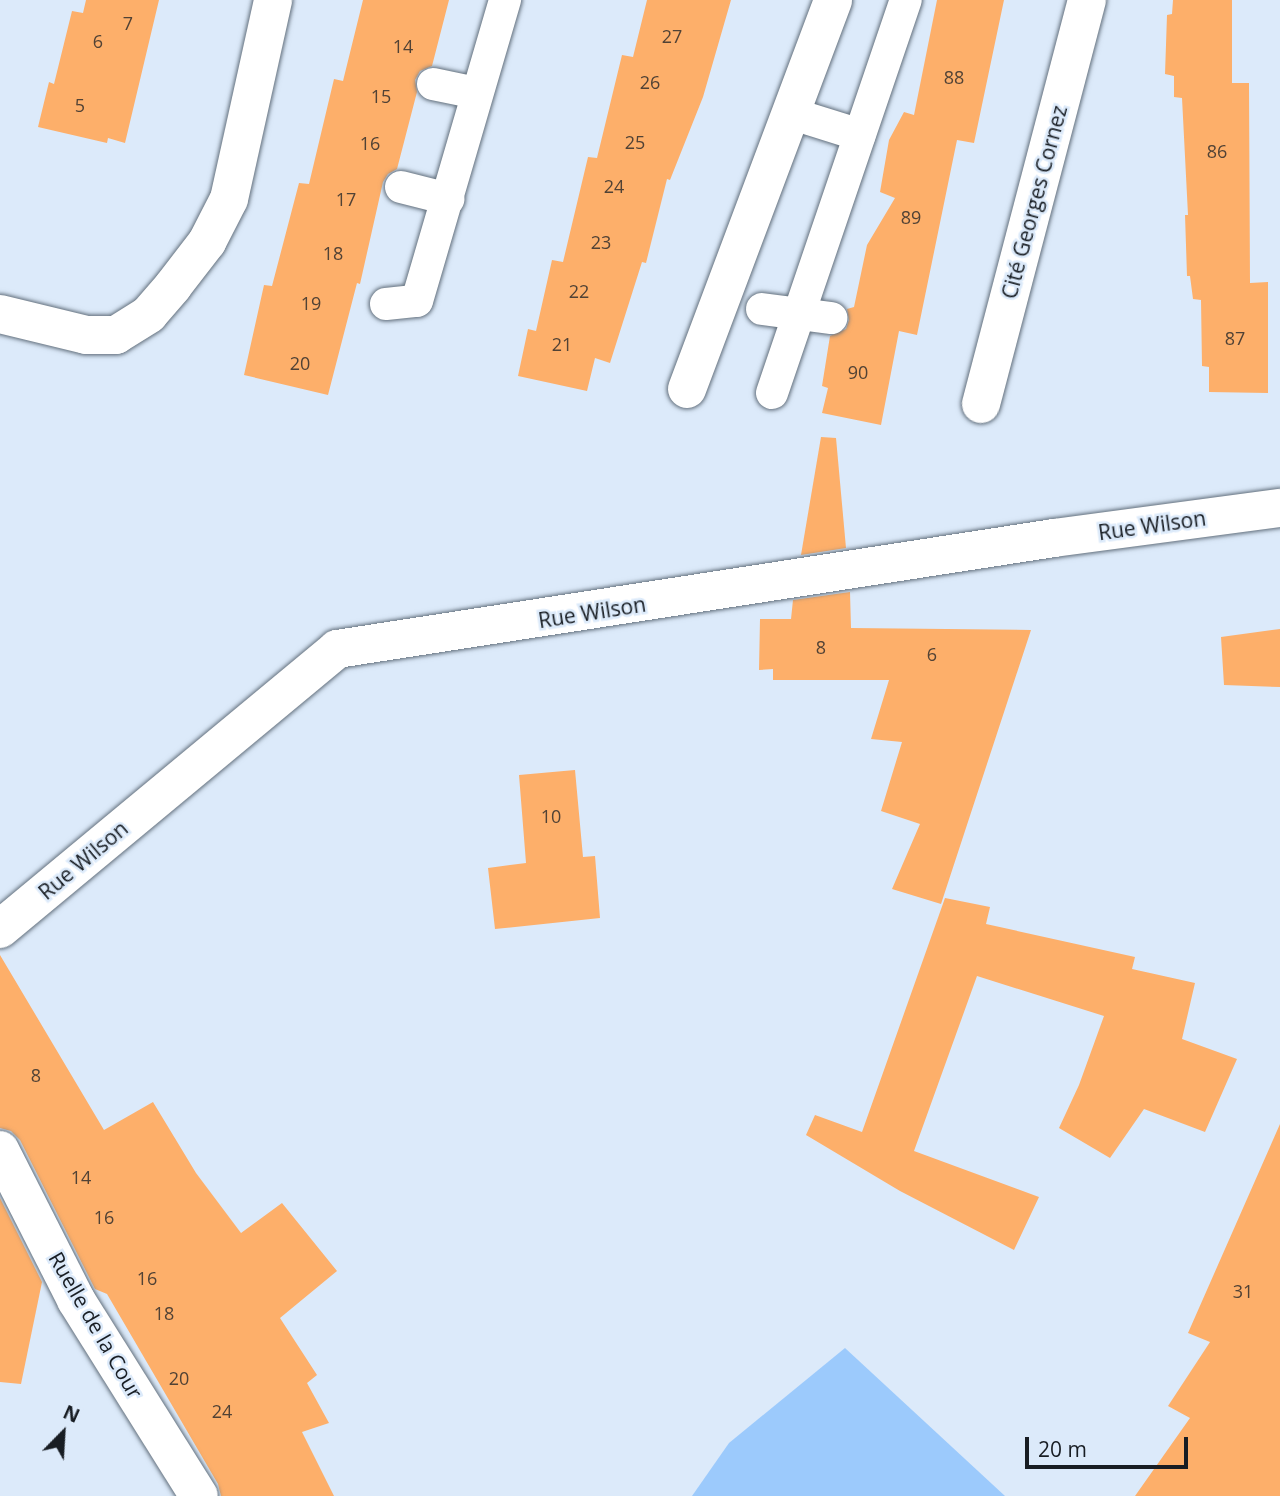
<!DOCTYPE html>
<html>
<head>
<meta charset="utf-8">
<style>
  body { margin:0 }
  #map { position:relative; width:1280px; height:1496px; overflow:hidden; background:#dceafa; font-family:"Open Sans",sans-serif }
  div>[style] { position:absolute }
  .green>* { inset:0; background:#9ccafc }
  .building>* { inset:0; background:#fdaf6a }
  .roads { filter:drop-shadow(0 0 2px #63707d) drop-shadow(0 0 2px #63707d) }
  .lane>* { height:32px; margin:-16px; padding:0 16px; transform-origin:16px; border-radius:16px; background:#fff }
  .street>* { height:38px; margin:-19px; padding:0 19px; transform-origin:19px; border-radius:19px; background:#fff }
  span { translate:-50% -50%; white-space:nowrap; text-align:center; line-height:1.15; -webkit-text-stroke:5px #dceafa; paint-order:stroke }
  .number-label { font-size:18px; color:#514235 }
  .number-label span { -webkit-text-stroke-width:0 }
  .street-label { font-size:21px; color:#181d23 }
  .north { position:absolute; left:28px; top:1398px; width:70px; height:70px; -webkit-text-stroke:5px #dceafa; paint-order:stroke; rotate:24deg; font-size:19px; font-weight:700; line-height:28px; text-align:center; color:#181d23 }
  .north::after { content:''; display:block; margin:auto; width:24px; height:32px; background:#181d23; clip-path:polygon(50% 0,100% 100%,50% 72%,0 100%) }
  .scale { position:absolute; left:1025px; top:1437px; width:163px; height:32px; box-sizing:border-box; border:4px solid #181d23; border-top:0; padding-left:9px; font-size:21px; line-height:24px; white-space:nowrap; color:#181d23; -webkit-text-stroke:5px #dceafa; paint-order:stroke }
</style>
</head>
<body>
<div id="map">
  <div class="green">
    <i style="clip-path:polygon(845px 1348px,1005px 1496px,692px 1496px,729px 1443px)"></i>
  </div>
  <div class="building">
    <i style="clip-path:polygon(86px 0,159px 0,125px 143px,108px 138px,107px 143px,38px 127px,49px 82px,54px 84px,72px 11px,83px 13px)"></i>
    <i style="clip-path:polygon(363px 0,449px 0,432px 66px,420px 71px,415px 80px,417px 92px,397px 169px,388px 174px,383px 182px,360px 284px,357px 283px,328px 395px,244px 375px,264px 285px,272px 286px,299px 183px,309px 184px,334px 79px,343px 81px)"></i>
    <i style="clip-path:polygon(647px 0,731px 0,703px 97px,670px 180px,667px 179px,646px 263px,642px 262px,610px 363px,595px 358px,587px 391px,518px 376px,528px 329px,536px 331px,552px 260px,563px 262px,588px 157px,597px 158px,622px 55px,633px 57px)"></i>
    <i style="clip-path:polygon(937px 0,1004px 0,974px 143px,957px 140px,917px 335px,899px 331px,881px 425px,822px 413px,828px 388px,822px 386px,830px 336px,846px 329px,849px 320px,847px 309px,854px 307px,867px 245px,895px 198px,880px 192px,889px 140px,904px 112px,914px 115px)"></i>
    <i style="clip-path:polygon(1173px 0,1232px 0,1232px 83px,1249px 83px,1250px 283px,1268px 282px,1268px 393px,1209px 392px,1209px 367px,1202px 366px,1201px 300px,1193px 299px,1190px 276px,1187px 276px,1185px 215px,1188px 215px,1182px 98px,1174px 97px,1174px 76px,1165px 74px,1167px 15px,1172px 14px)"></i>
    <i style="clip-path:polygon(821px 437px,836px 438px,846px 548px,801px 555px)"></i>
    <i style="clip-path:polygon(850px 592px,851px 628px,1031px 630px,941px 904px,892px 889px,920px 824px,881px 811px,902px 742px,871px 739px,889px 680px,773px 680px,773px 669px,759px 670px,760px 619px,791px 619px,793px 600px)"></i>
    <i style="clip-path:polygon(1280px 629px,1280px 687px,1224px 685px,1221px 637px)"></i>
    <i style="clip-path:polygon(575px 770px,583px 857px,595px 856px,600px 918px,495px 929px,488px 868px,526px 863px,519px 775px)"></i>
    <i style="clip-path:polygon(945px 898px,990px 907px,986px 924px,1135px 957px,1132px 969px,1195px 983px,1182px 1039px,1237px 1059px,1205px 1132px,1144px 1109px,1110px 1158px,1059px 1128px,1079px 1085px,1104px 1016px,977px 976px,914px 1151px,1039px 1197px,1014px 1250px,900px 1191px,806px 1135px,815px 1115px,862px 1132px)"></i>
    <i style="clip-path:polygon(0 955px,104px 1130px,153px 1102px,196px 1173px,241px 1233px,282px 1203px,337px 1271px,280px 1318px,317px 1375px,307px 1383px,329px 1423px,302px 1432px,334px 1496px,221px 1496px,218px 1484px,107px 1294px,95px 1289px,20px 1140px,11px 1131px,0 1128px)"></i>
    <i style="clip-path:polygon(1280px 1124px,1280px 1496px,1135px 1496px,1190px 1418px,1168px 1406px,1210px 1342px,1188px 1333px)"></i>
    <i style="clip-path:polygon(0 1198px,42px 1282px,21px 1384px,0 1382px)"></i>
  </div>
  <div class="roads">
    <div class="lane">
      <i style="left:433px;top:84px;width:45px;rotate:11.6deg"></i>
      <i style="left:809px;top:119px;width:53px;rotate:17.4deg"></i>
      <i style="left:401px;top:187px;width:49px;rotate:14.3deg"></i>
      <i style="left:386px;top:304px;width:31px;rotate:-6deg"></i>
      <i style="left:417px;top:301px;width:314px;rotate:-73.7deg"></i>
      <i style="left:762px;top:309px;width:70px;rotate:7.4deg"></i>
      <i style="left:772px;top:393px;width:415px;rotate:-71.2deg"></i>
    </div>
    <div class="street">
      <i style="left:0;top:314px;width:89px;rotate:13.7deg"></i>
      <i style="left:86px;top:335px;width:30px"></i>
      <i style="left:116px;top:335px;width:39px;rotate:-32deg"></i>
      <i style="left:149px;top:314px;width:37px;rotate:-49deg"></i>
      <i style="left:173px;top:286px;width:56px;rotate:-52.3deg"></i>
      <i style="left:207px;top:242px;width:48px;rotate:-62.9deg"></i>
      <i style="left:229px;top:199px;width:204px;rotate:-77.5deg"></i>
      <i style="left:687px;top:389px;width:415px;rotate:-69.4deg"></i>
      <i style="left:981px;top:404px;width:418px;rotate:-75.3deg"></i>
      <i style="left:0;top:929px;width:438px;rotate:-39.7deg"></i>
      <i style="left:337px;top:649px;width:726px;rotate:-8.8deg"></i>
      <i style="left:1054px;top:538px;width:228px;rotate:-7.6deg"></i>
      <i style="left:0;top:1150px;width:168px;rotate:63.1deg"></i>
      <i style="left:76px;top:1300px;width:231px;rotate:57.9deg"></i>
    </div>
  </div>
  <div class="number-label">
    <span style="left:128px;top:23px">7</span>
    <span style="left:672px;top:36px">27</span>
    <span style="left:98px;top:41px">6</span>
    <span style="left:403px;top:46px">14</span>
    <span style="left:954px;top:77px">88</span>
    <span style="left:650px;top:82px">26</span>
    <span style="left:381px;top:96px">15</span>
    <span style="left:80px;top:105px">5</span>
    <span style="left:635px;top:142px">25</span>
    <span style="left:370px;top:143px">16</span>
    <span style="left:1217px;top:151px">86</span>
    <span style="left:614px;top:186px">24</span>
    <span style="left:346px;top:199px">17</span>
    <span style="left:911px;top:217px">89</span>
    <span style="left:601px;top:242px">23</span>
    <span style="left:333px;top:253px">18</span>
    <span style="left:579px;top:291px">22</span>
    <span style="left:311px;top:303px">19</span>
    <span style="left:1235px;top:338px">87</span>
    <span style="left:562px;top:344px">21</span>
    <span style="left:300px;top:363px">20</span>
    <span style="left:858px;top:372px">90</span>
    <span style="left:821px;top:647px">8</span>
    <span style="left:932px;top:654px">6</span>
    <span style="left:551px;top:816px">10</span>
    <span style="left:36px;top:1075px">8</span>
    <span style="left:81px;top:1177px">14</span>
    <span style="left:104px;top:1217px">16</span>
    <span style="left:147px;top:1278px">16</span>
    <span style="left:1243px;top:1291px">31</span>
    <span style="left:164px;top:1313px">18</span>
    <span style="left:179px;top:1378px">20</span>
    <span style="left:222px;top:1411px">24</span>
  </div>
  <div class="street-label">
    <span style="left:1034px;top:202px;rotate:-75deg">Cité Georges Cornez</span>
    <span style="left:1152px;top:525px;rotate:-8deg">Rue Wilson</span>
    <span style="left:592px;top:612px;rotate:-9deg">Rue Wilson</span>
    <span style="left:83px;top:860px;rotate:-40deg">Rue Wilson</span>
    <span style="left:96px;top:1325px;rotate:60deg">Ruelle de la Cour</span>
  </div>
  <div class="north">N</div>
  <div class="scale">20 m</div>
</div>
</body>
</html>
